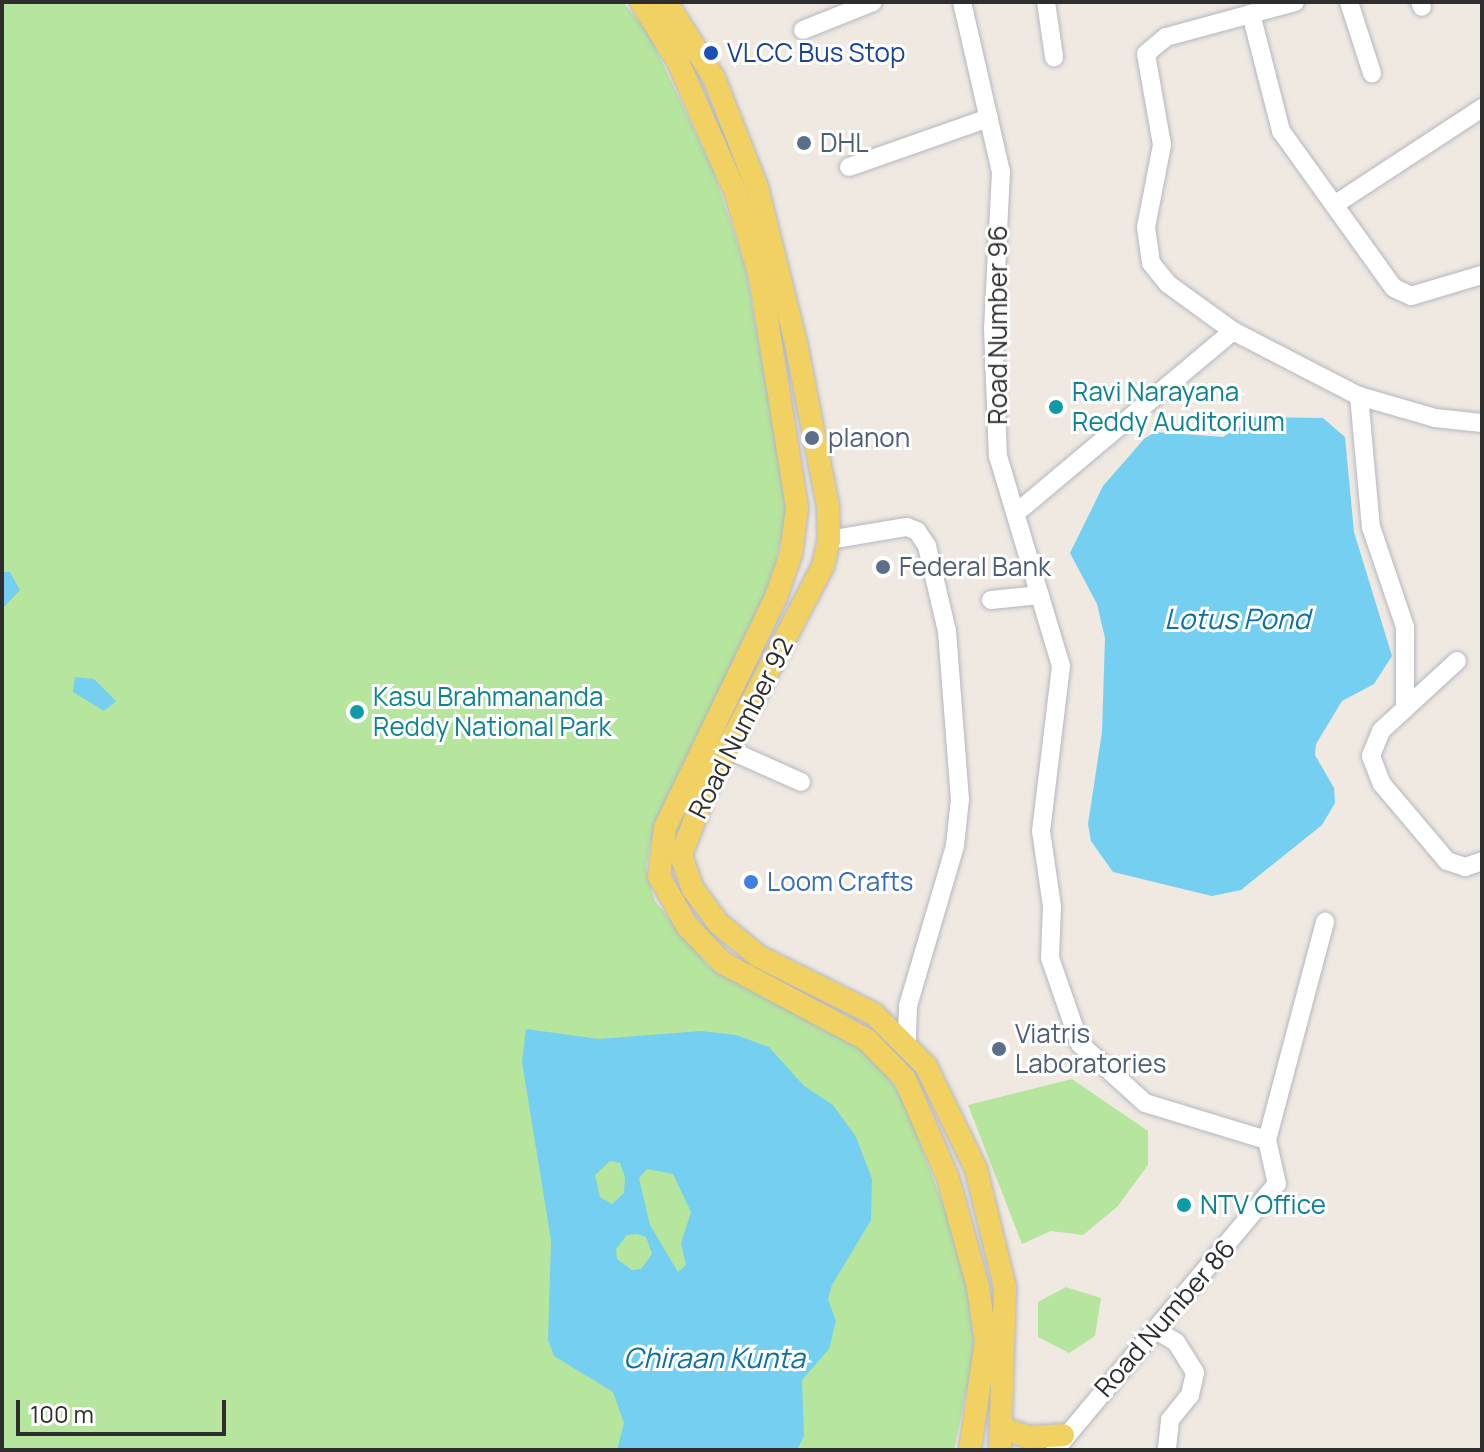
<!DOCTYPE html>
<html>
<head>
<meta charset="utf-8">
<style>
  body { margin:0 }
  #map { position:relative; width:1484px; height:1452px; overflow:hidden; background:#efe9e1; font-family:Manrope,sans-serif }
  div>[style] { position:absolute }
  .green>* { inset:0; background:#b6e59e }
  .water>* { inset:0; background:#75cff0 }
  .roads { filter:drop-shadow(0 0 2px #b4b7c1) drop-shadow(0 0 2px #b4b7c1) }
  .minor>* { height:18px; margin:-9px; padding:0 9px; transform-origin:9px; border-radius:9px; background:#fff }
  .major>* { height:22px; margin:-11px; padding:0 11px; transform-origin:11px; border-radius:11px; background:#f2d163 }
  .dots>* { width:22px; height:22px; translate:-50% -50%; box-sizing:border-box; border:4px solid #fff; border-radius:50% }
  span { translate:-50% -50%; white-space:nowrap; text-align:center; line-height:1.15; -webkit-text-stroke:6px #fff; paint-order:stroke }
  .transit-label { font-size:26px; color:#164399 }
  .left { translate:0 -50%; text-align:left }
  .service-label { font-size:26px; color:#4e5e75 }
  .street-label { font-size:26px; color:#2e2e2e }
  .culture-label { font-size:26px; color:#0d838f }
  .shop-label { font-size:26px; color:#366cbe }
  .water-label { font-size:28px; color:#0d6fa3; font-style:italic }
  .frame { position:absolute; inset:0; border:4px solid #2e2e2e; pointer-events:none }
  .scale { position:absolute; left:16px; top:1400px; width:210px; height:36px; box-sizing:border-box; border:4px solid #2e2e2e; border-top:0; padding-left:10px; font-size:24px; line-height:28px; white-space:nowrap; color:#2e2e2e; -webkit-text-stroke:6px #fff; paint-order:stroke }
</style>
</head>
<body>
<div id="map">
  <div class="green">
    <i style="clip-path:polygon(2px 2px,623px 2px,648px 32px,714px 172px,746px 270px,788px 509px,771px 583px,651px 841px,646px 869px,655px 901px,709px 967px,855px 1044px,884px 1070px,904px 1101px,952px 1228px,967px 1286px,975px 1351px,954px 1450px,2px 1450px)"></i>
    <i style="clip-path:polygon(1072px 1079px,1148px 1131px,1148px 1165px,1117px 1207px,1083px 1235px,1051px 1231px,1022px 1244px,968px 1105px)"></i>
    <i style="clip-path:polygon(1066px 1287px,1101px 1298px,1095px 1336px,1069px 1353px,1038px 1337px,1038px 1302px)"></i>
  </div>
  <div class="water">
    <i style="clip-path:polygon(1255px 417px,1323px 418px,1345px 437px,1354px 532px,1392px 656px,1374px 684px,1342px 701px,1316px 744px,1315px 755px,1334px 788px,1335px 803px,1322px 825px,1241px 890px,1212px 896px,1113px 872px,1091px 841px,1088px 824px,1102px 732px,1105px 638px,1097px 604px,1070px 553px,1103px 486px,1144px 439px,1155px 432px,1223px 437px)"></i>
    <i style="clip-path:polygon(2px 572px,10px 572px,20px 590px,2px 609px)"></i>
    <i style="clip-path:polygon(75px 677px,94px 679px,116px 701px,104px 711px,73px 692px)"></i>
    <i style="clip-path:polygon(evenodd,526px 1029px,599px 1039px,701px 1031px,736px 1035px,769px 1047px,804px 1086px,833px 1105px,856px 1137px,872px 1179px,871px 1220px,832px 1285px,828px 1299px,836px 1321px,829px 1349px,802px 1380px,804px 1436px,797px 1450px,617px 1450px,624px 1423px,613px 1392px,554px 1356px,548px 1340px,551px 1240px,522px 1062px,526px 1029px,610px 1161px,620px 1163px,625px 1177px,624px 1193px,612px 1204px,600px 1197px,595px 1175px,610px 1161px,526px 1029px,647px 1169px,673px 1174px,691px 1212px,681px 1243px,686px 1265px,678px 1272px,650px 1225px,639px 1178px,647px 1169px,526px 1029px,637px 1234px,646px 1237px,652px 1254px,641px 1269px,632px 1270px,617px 1259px,616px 1249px,627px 1235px,637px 1234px)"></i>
  </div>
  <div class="roads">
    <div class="minor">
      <i style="left:962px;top:2px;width:174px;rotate:77.1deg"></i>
      <i style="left:1001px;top:172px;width:156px;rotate:92.9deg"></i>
      <i style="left:993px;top:328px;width:128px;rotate:87.8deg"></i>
      <i style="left:998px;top:456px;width:219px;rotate:73.3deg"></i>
      <i style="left:1061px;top:666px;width:166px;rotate:96.9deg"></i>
      <i style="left:1041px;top:831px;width:76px;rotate:81.7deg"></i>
      <i style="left:1052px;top:906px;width:52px;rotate:92.2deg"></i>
      <i style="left:1050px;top:958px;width:91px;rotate:70.8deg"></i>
      <i style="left:1080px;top:1044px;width:88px;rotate:42.2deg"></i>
      <i style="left:1145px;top:1103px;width:127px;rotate:16.9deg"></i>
      <i style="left:1046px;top:2px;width:56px;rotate:81.7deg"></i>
      <i style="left:1295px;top:2px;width:134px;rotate:164.8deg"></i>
      <i style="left:1166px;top:37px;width:26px;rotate:140deg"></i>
      <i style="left:1146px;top:54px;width:92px;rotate:80deg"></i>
      <i style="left:1162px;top:145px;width:84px;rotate:101deg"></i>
      <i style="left:1146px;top:227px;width:36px;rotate:82deg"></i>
      <i style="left:1151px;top:263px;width:27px;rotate:51deg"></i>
      <i style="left:1168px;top:284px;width:80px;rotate:35.9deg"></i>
      <i style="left:1233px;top:331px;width:142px;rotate:27.3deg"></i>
      <i style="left:1359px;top:396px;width:79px;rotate:16.1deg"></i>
      <i style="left:1435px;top:418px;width:47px;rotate:6.1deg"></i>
      <i style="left:1349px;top:2px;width:75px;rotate:72.1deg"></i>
      <i style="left:1420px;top:2px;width:5px;rotate:68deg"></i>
      <i style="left:1251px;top:14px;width:121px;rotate:75.6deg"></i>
      <i style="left:1281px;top:131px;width:193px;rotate:54.3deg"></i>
      <i style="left:1394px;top:288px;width:19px;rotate:25deg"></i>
      <i style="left:1411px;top:296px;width:74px;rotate:-16.5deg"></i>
      <i style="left:803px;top:30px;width:75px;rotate:-21.8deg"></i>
      <i style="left:849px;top:167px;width:148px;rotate:-19.3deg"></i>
      <i style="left:1334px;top:205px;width:177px;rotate:-33.2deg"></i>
      <i style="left:1359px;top:396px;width:132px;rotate:84.8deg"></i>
      <i style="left:1371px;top:527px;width:106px;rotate:71.2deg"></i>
      <i style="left:1405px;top:627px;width:82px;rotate:90deg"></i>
      <i style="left:1016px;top:513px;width:283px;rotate:-40deg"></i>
      <i style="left:829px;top:540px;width:79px;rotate:-9.5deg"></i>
      <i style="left:907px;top:527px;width:11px;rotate:22deg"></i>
      <i style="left:917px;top:531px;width:18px;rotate:56deg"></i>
      <i style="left:927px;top:546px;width:87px;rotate:76.8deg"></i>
      <i style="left:947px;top:631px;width:169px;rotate:85.6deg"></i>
      <i style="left:960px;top:799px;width:47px;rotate:96.1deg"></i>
      <i style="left:955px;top:846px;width:167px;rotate:106.4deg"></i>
      <i style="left:908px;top:1006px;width:38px;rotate:92deg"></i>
      <i style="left:991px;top:600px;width:49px;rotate:-5.8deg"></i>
      <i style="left:1457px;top:661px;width:103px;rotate:137.4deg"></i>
      <i style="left:1381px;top:731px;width:27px;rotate:112deg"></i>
      <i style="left:1371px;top:756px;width:30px;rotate:69deg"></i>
      <i style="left:1382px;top:784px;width:101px;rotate:49.8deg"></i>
      <i style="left:1447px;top:861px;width:19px;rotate:18deg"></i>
      <i style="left:1465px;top:867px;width:18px;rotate:-19deg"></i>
      <i style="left:727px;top:749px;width:81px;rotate:24deg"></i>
      <i style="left:1156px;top:1330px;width:23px;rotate:31deg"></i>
      <i style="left:1176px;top:1342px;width:36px;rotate:58deg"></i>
      <i style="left:1195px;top:1373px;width:23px;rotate:103deg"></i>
      <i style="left:1190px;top:1395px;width:32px;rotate:129deg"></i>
      <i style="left:1170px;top:1420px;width:30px;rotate:96deg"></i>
      <i style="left:1055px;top:1450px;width:346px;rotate:-50.2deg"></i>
      <i style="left:1277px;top:1184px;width:45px;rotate:-102.8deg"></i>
      <i style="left:1267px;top:1140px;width:226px;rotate:-75.1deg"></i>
    </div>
    <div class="major">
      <i style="left:641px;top:2px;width:70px;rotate:58.3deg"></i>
      <i style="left:678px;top:62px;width:141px;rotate:66.2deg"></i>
      <i style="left:735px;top:191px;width:89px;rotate:73.6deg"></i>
      <i style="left:760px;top:276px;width:235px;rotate:80.9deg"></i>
      <i style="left:797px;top:508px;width:46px;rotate:97.4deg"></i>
      <i style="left:791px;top:554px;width:46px;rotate:109.2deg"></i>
      <i style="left:776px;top:597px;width:256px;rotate:115.7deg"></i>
      <i style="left:665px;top:828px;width:48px;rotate:97.1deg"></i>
      <i style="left:659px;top:876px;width:57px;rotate:60.8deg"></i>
      <i style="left:687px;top:926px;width:52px;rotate:45.8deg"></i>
      <i style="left:723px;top:963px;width:163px;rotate:28.1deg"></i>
      <i style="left:867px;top:1040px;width:54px;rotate:45.7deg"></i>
      <i style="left:905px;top:1079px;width:108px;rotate:66.5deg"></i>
      <i style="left:948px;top:1178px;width:113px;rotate:74.6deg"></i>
      <i style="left:978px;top:1287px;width:55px;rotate:81.6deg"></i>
      <i style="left:986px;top:1341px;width:110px;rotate:98.4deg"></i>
      <i style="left:666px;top:2px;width:90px;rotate:57.7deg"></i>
      <i style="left:714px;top:78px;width:117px;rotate:68.5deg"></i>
      <i style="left:757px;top:187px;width:161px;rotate:76deg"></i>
      <i style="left:796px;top:343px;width:166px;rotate:78.9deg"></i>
      <i style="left:828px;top:506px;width:34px;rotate:88deg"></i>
      <i style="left:829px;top:540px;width:27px;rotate:103deg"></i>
      <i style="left:823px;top:566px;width:250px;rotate:117.6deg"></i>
      <i style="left:707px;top:788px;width:72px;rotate:111.2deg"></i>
      <i style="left:681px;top:855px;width:36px;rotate:71deg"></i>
      <i style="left:693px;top:889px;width:42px;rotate:53.7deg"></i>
      <i style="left:718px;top:923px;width:52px;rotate:39.5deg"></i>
      <i style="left:758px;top:956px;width:130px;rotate:26.6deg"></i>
      <i style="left:874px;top:1014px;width:74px;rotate:45deg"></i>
      <i style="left:926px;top:1066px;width:114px;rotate:64.1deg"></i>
      <i style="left:976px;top:1169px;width:122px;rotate:76.2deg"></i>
      <i style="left:1005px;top:1287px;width:163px;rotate:91.8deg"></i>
      <i style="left:1002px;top:1428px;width:28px;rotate:19deg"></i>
      <i style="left:1028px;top:1437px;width:35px;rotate:-3deg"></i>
    </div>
  </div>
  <div class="dots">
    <i style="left:711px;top:53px;background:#1a4fb4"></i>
    <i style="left:804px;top:143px;background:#5c6f8a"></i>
    <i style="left:1056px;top:407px;background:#0f9aa8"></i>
    <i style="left:812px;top:438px;background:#5c6f8a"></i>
    <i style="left:883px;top:567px;background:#5c6f8a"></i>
    <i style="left:357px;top:712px;background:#0f9aa8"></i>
    <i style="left:751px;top:882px;background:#3f7fe0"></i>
    <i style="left:999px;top:1049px;background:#5c6f8a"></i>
    <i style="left:1184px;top:1205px;background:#0f9aa8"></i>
  </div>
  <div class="transit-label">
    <span class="left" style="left:727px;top:53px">VLCC Bus Stop</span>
  </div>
  <div class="service-label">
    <span class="left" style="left:820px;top:143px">DHL</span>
    <span class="left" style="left:828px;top:438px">planon</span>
    <span class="left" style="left:899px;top:567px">Federal Bank</span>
    <span class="left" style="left:1015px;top:1049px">Viatris<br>Laboratories</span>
  </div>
  <div class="street-label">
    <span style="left:998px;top:325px;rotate:-90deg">Road Number 96</span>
    <span style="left:741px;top:728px;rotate:-63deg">Road Number 92</span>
    <span style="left:1165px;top:1318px;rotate:-49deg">Road Number 86</span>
  </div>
  <div class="culture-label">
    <span class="left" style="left:1072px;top:407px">Ravi Narayana<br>Reddy Auditorium</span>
    <span class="left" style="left:373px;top:712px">Kasu Brahmananda<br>Reddy National Park</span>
    <span class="left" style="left:1200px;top:1205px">NTV Office</span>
  </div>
  <div class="shop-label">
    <span class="left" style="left:767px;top:882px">Loom Crafts</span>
  </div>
  <div class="water-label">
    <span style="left:1237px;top:618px">Lotus Pond</span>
    <span style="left:714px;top:1357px">Chiraan Kunta</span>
  </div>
  <div class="frame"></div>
  <div class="scale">100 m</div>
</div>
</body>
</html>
